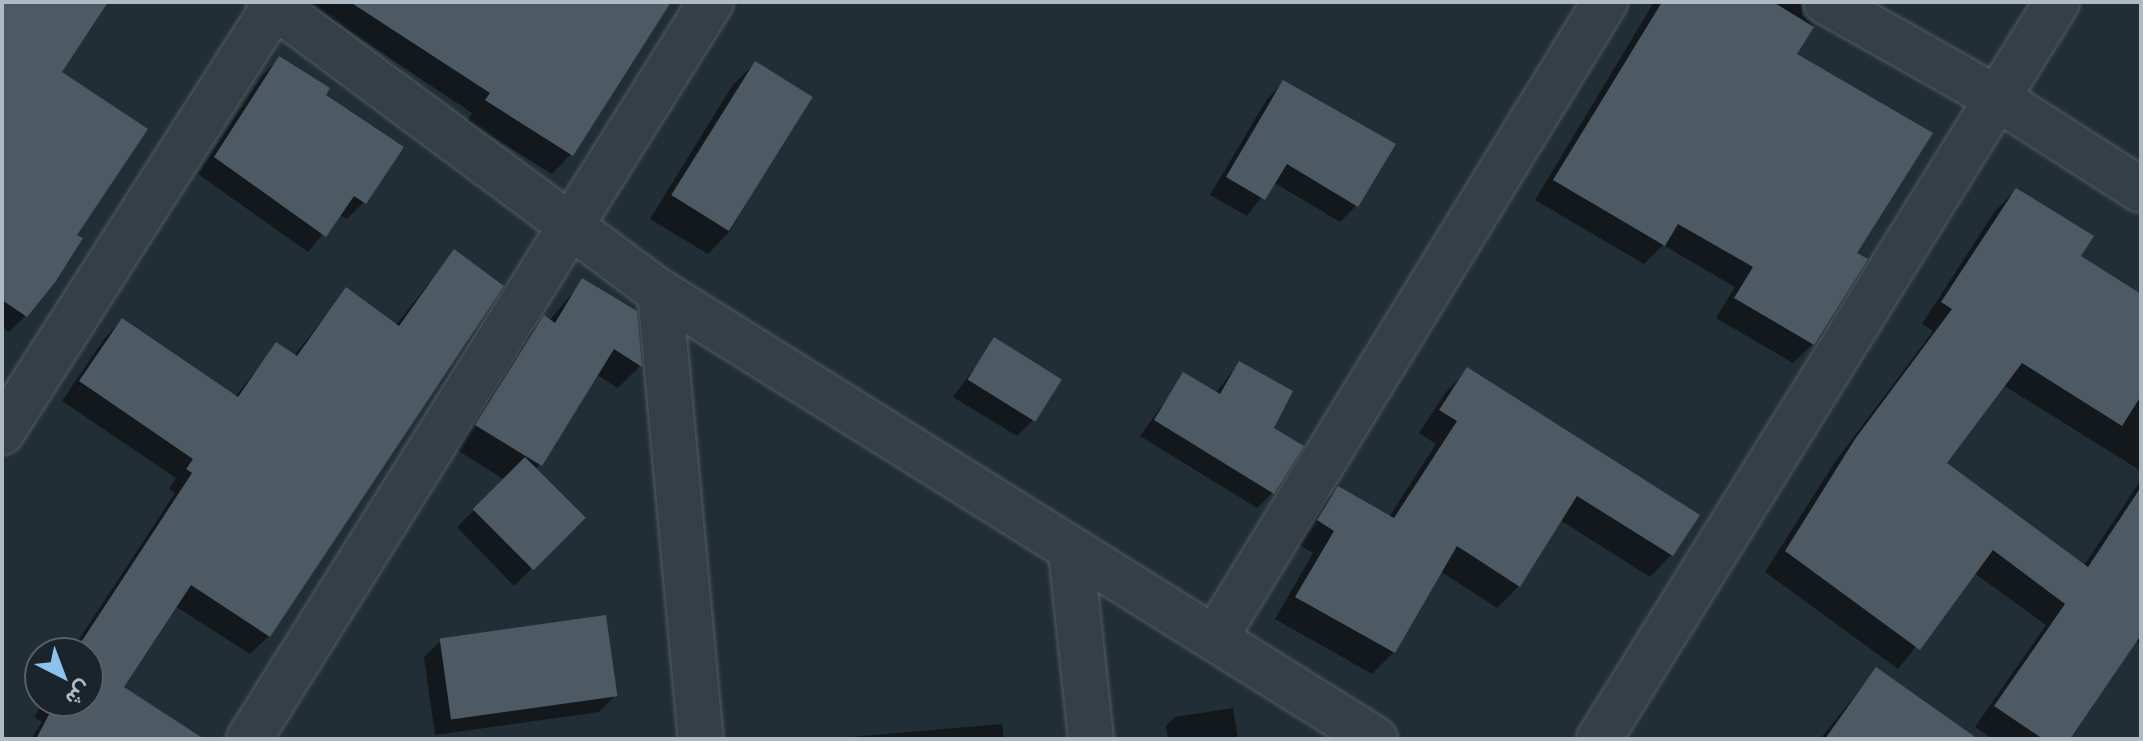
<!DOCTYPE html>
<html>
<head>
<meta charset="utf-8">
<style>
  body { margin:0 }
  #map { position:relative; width:2143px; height:741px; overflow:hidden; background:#222e35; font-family:Arial,Vazirmatn,sans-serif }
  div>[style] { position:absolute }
  .shadow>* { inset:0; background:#0007 }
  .building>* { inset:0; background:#4d5a63; transform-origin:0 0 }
  .roads { filter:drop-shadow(0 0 2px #535d63) drop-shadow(0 0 2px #535d63) }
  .minor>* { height:44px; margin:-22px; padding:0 22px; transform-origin:22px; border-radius:22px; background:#353f46 }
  span { translate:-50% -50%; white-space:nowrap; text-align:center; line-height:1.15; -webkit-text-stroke:7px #1b242a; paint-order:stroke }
  .frame { position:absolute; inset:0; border:4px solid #b0bac2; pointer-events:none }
  .north { position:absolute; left:24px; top:637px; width:80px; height:80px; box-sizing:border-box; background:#1b242a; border:2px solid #576067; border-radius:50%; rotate:138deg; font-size:22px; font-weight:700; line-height:32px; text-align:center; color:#b0bac2 }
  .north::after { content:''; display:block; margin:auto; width:28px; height:36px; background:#8ac3ed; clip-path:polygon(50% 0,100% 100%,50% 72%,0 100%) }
</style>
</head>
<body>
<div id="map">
  <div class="shadow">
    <i style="clip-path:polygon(2px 2px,105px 2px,59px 72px,74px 236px,26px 315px,9px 332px,2px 327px)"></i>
    <i style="clip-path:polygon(669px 2px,571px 154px,552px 174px,467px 121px,472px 113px,309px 4px)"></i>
    <i style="clip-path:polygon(1654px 2px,1802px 2px,1802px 15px,1813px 25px,1794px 55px,1854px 253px,1865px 260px,1813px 344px,1793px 363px,1716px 318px,1735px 287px,1663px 245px,1644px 264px,1535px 200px)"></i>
    <i style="clip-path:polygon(279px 59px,323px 96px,364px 202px,347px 219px,339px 214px,308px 252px,198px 174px,262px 76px)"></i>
    <i style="clip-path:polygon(755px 63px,810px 97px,730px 231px,708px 254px,650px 219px,732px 86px)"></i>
    <i style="clip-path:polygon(1284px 82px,1357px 205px,1340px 222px,1273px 182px,1247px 216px,1210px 195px,1267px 99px)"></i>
    <i style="clip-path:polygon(2016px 190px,2078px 257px,2141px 296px,2141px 471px,2003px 385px,1945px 464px,2083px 567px,2141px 480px,2141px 644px,2135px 640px,2068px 739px,1993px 739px,1975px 727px,2046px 625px,1974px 573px,1898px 669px,1765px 572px,1835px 462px,1933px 331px,1922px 324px,1995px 211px)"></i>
    <i style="clip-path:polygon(454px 252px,269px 636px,250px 654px,175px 606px,121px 687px,200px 739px,31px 739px,42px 722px,34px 717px,44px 701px,88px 701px,88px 653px,70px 653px,175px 493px,169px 489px,176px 478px,62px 401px,104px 339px,122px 320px,235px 397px,277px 344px,294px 356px,346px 290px,395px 326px)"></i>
    <i style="clip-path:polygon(583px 281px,635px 313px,640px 366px,618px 388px,597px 375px,535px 471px,582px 518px,514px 586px,457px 527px,505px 480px,454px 448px,522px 340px,544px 318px,549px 321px)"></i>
    <i style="clip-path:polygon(995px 340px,1034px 419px,1017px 436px,953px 397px)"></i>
    <i style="clip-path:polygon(1239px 363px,1272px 493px,1257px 508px,1140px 436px,1184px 375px,1215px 394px)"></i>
    <i style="clip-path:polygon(1468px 370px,1671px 555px,1650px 577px,1560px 520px,1519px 586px,1497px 608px,1440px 571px,1394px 652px,1372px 674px,1275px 619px,1313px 553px,1296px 543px,1316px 510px,1338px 488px,1389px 517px,1436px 444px,1419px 433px,1446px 392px)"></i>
    <i style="clip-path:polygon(441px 641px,615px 696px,599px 712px,435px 735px,424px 657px)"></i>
    <i style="clip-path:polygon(1876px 670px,1956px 739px,1820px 739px)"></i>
    <i style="clip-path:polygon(1233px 708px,1238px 739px,1168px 739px,1166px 726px,1175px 717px)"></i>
    <i style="clip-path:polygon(1002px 724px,1004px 739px,849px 739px,851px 737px)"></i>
  </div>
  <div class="building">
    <i style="clip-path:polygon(2px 2px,108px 2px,62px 72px,148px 129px,77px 235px,83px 238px,56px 281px,27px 317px,2px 300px)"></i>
    <i style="clip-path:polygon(350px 2px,671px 2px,573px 156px,485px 100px,490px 93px)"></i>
    <i style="clip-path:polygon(1662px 2px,1773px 2px,1814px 27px,1797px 54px,1933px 133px,1857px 253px,1868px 259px,1814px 345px,1734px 298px,1753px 267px,1678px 224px,1665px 246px,1553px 180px)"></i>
    <i style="clip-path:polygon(279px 56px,330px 88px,326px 95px,404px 147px,366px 204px,354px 196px,326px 237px,214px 157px)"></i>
    <i style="left:755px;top:61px;width:68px;height:158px;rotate:32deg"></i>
    <i style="clip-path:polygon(1283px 80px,1396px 144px,1358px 207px,1287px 164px,1265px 200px,1226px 177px)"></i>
    <i style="clip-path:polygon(2016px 188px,2094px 236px,2081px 256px,2141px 294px,2141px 396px,2122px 426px,2022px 363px,1947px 463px,2088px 567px,2141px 487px,2141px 635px,2070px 739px,2043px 739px,1994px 706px,2065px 604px,1993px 550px,1920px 650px,1785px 551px,1855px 439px,1952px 309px,1941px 302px)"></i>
    <i style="clip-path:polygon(454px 249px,504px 286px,270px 637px,191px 585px,124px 687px,204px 739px,36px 739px,56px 701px,88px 701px,88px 653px,74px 653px,192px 473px,186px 469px,193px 459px,79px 381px,122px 318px,238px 397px,276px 342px,297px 356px,346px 287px,399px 326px)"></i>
    <i style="clip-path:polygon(582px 278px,637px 311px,642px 367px,614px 349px,542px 466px,475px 425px,544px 315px,555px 323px)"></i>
    <i style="left:994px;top:337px;width:80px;height:50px;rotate:32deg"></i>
    <i style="clip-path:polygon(1239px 361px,1293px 391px,1274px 428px,1304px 446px,1274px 494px,1154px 420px,1183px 372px,1220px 394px)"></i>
    <i style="clip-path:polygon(1467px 367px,1700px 515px,1673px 556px,1577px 496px,1520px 587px,1457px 546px,1395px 653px,1295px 597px,1334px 531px,1317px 520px,1338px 486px,1394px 518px,1457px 421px,1439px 410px)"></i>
    <i style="left:525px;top:457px;width:86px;height:74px;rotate:45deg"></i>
    <i style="left:606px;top:615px;width:82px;height:168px;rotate:82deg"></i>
    <i style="clip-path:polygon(1876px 667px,1978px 739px,1825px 739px)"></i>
  </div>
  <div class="roads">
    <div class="minor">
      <i style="left:269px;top:2px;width:487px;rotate:36.6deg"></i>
      <i style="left:660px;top:292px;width:843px;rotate:32.01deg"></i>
      <i style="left:1826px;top:2px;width:200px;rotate:29.4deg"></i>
      <i style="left:2000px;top:100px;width:167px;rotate:32.6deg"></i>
      <i style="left:660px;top:292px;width:449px;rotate:84.8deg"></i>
      <i style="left:2px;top:432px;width:510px;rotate:-57.4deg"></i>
      <i style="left:1071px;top:552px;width:188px;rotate:83.9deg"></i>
      <i style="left:1215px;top:638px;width:746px;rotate:-58.48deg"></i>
      <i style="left:249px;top:739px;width:870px;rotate:-57.92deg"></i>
      <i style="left:1599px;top:739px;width:868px;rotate:-58.14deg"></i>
    </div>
  </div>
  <div class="frame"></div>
  <div class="north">ش</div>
</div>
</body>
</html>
